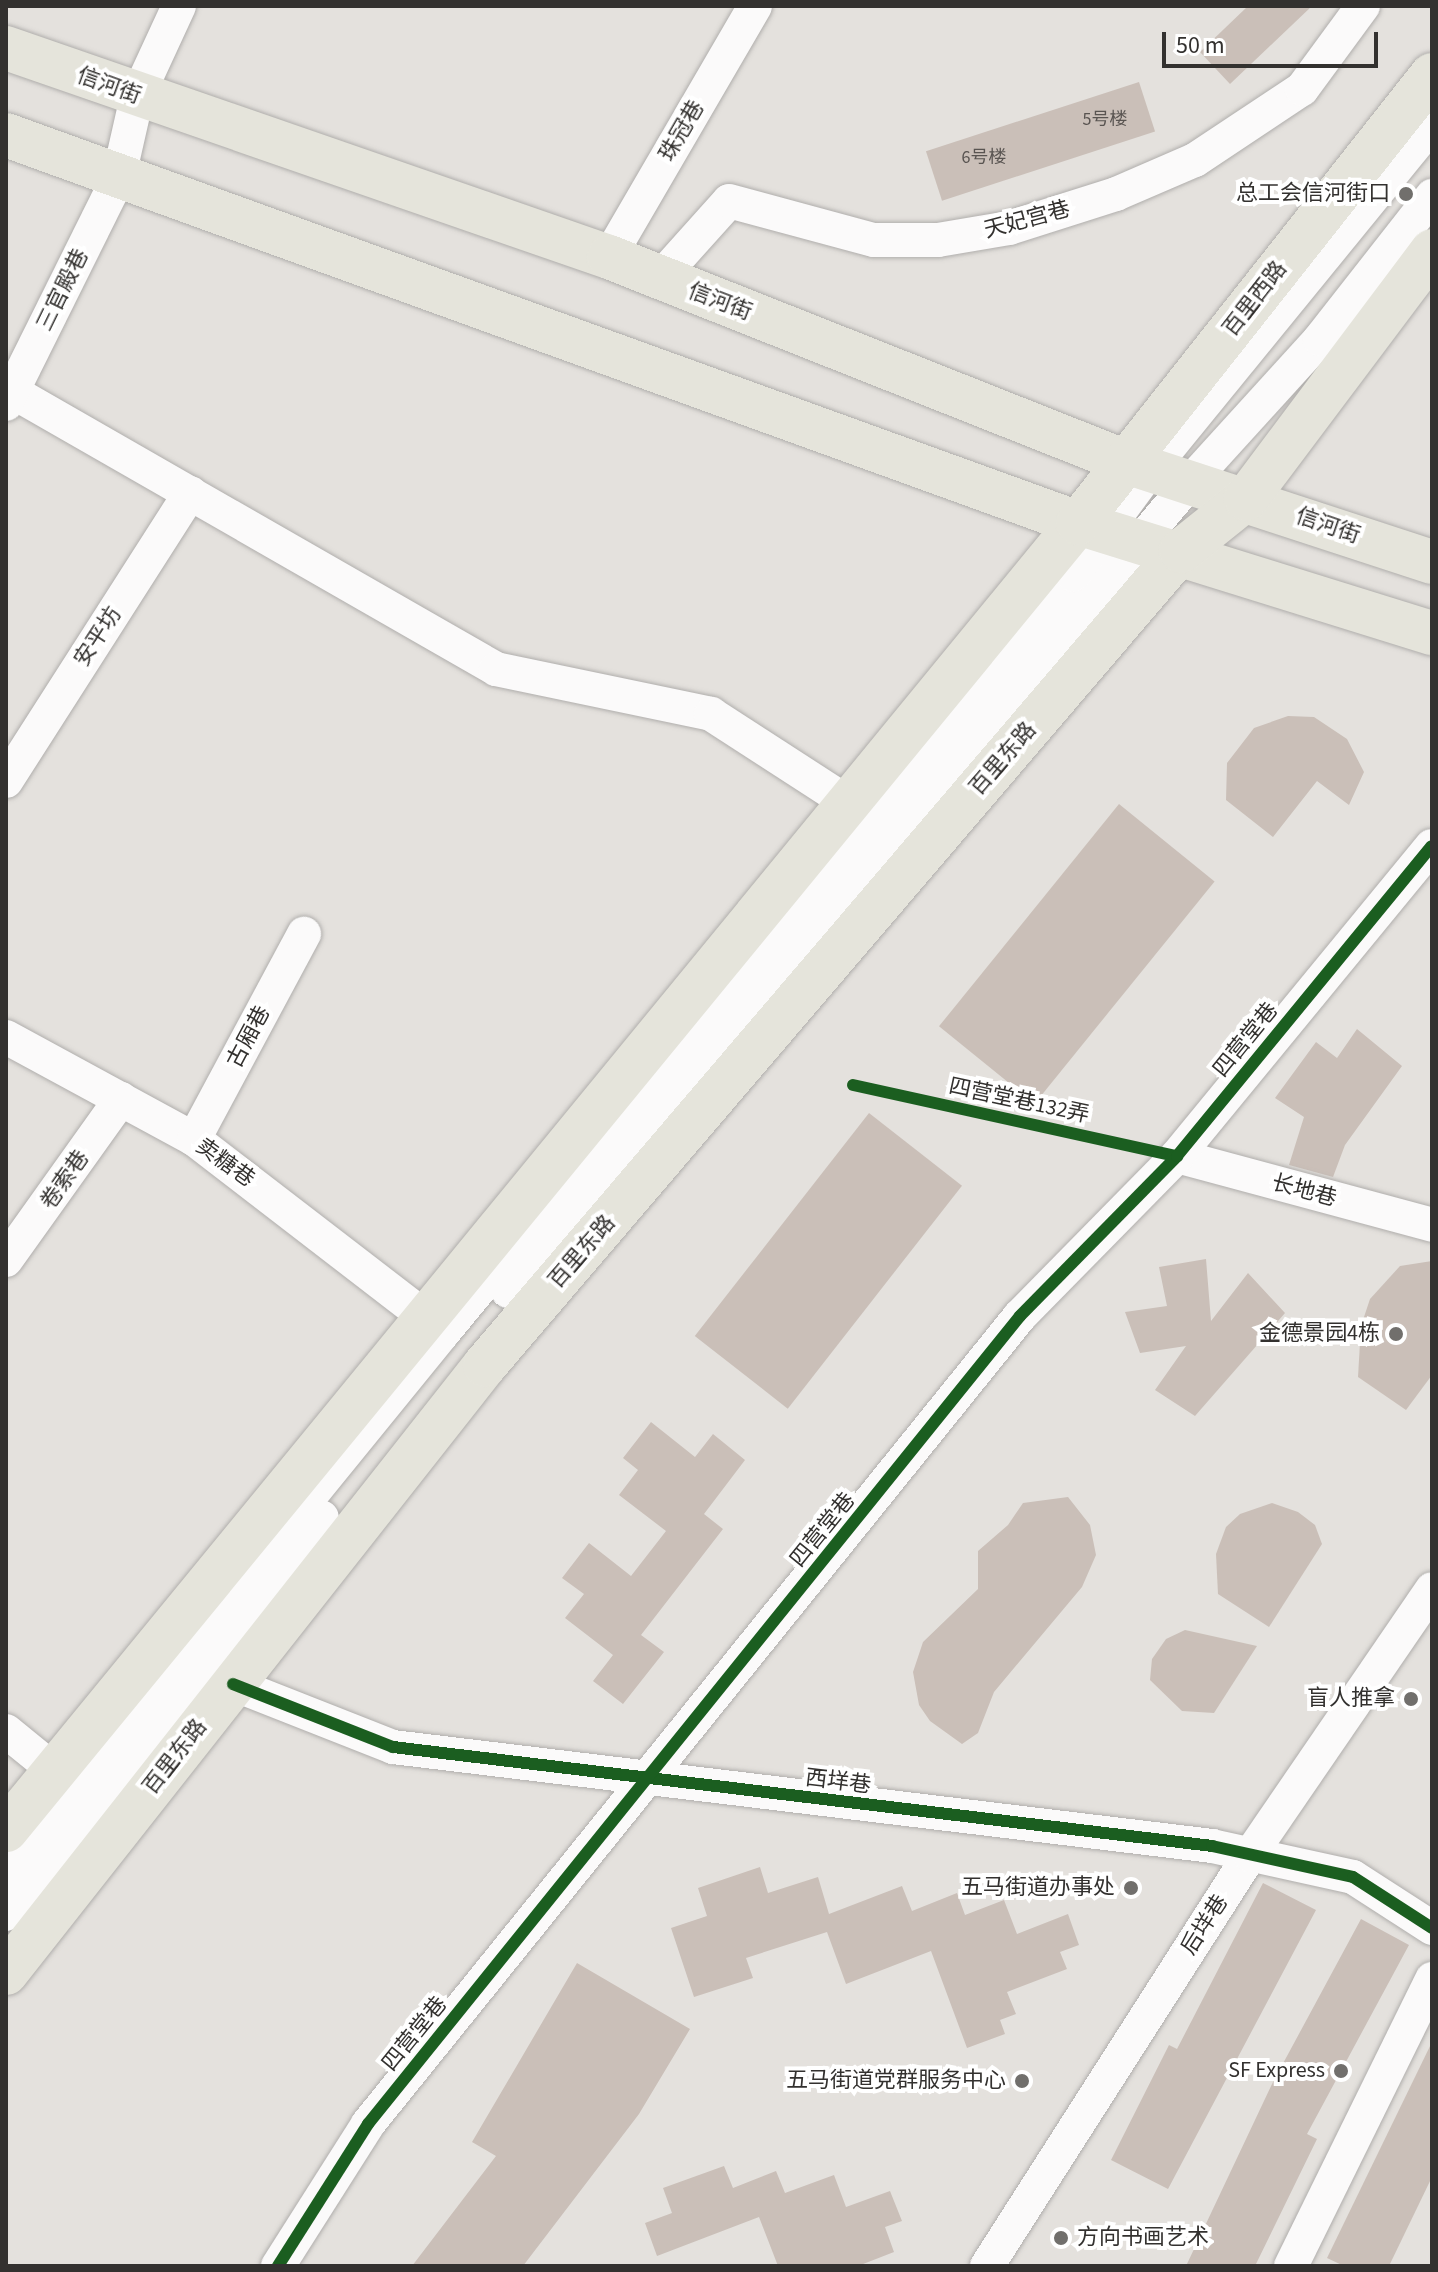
<!DOCTYPE html>
<html>
<head>
<meta charset="utf-8">
<style>
  body { margin:0 }
  #map { position:relative; width:1438px; height:2272px; overflow:hidden; background:#e4e1dd; font-family:"Source Sans 3","Noto Sans SC",sans-serif }
  div>[style] { position:absolute }
  .building>* { inset:0; background:#cabfb8; transform-origin:0 0 }
  .roads { filter:drop-shadow(0 0 2px #b0aeac) drop-shadow(0 0 2px #b0aeac) }
  .minor>* { height:34px; margin:-17px; padding:0 17px; transform-origin:17px; border-radius:17px; background:#fbfafa }
  .major>* { height:44px; margin:-22px; padding:0 22px; transform-origin:22px; border-radius:22px; background:#e5e4db }
  .cycleway>* { height:12px; margin:-6px; padding:0 6px; transform-origin:6px; border-radius:6px; background:#1b5e20 }
  .dots>* { width:22px; height:22px; translate:-50% -50%; box-sizing:border-box; border:4px solid #fff; border-radius:50% }
  span { translate:-50% -50%; white-space:nowrap; text-align:center; line-height:1.15; -webkit-text-stroke:8px #fff; paint-order:stroke }
  .number-label { font-size:18px; color:#595451 }
  .number-label span { -webkit-text-stroke-width:0 }
  .street-label { font-size:22px; color:#33312f }
  .poi-label { font-size:22px; color:#33312f }
  .right { translate:-100% -50%; text-align:right }
  .left { translate:0 -50%; text-align:left }
  .frame { position:absolute; inset:0; border:8px solid #33312f; pointer-events:none }
  .scale { position:absolute; left:1162px; top:32px; width:216px; height:36px; box-sizing:border-box; border:4px solid #33312f; border-top:0; padding-left:10px; font-size:24px; line-height:28px; white-space:nowrap; color:#33312f; -webkit-text-stroke:6px #fff; paint-order:stroke }
</style>
</head>
<body>
<div id="map">
  <div class="building">
    <i style="clip-path:polygon(1248px 6px,1312px 6px,1230px 84px,1200px 52px)"></i>
    <i style="left:1139px;top:82px;width:52px;height:224px;rotate:72deg"></i>
    <i style="clip-path:polygon(1288px 716px,1314px 717px,1347px 739px,1364px 772px,1349px 805px,1317px 781px,1273px 837px,1226px 800px,1227px 763px,1254px 728px)"></i>
    <i style="left:1119px;top:804px;width:123px;height:286px;rotate:39deg"></i>
    <i style="clip-path:polygon(1357px 1029px,1402px 1066px,1345px 1145px,1333px 1177px,1289px 1165px,1304px 1117px,1275px 1098px,1316px 1042px,1337px 1058px)"></i>
    <i style="left:869px;top:1113px;width:118px;height:283px;rotate:38deg"></i>
    <i style="clip-path:polygon(1206px 1259px,1211px 1321px,1248px 1273px,1285px 1313px,1195px 1416px,1155px 1390px,1186px 1346px,1140px 1353px,1125px 1312px,1167px 1306px,1159px 1267px)"></i>
    <i style="clip-path:polygon(1432px 1261px,1432px 1375px,1406px 1410px,1358px 1377px,1361px 1326px,1370px 1299px,1400px 1266px)"></i>
    <i style="clip-path:polygon(651px 1422px,695px 1457px,713px 1434px,745px 1460px,704px 1514px,723px 1529px,641px 1635px,664px 1652px,623px 1704px,593px 1681px,613px 1655px,565px 1618px,584px 1594px,562px 1578px,589px 1543px,631px 1576px,666px 1531px,619px 1495px,638px 1470px,623px 1458px)"></i>
    <i style="clip-path:polygon(1068px 1497px,1090px 1525px,1096px 1555px,1082px 1587px,994px 1692px,978px 1733px,962px 1744px,930px 1721px,919px 1705px,913px 1672px,923px 1642px,978px 1589px,978px 1551px,1008px 1525px,1023px 1503px)"></i>
    <i style="clip-path:polygon(1272px 1503px,1298px 1512px,1315px 1525px,1322px 1544px,1269px 1627px,1218px 1594px,1216px 1554px,1226px 1527px,1240px 1514px)"></i>
    <i style="clip-path:polygon(1185px 1630px,1257px 1646px,1214px 1713px,1182px 1711px,1150px 1680px,1152px 1659px,1166px 1639px)"></i>
    <i style="clip-path:polygon(760px 1867px,768px 1893px,818px 1877px,829px 1914px,902px 1886px,912px 1911px,957px 1893px,965px 1915px,1004px 1900px,1017px 1934px,1068px 1914px,1079px 1945px,1060px 1952px,1067px 1969px,1007px 1992px,1016px 2014px,1000px 2020px,1005px 2034px,967px 2048px,931px 1951px,846px 1984px,827px 1932px,746px 1958px,753px 1978px,694px 1997px,671px 1928px,707px 1916px,698px 1888px)"></i>
    <i style="clip-path:polygon(1263px 1883px,1316px 1910px,1168px 2189px,1111px 2160px,1169px 2045px,1177px 2049px)"></i>
    <i style="clip-path:polygon(1361px 1919px,1409px 1945px,1307px 2134px,1317px 2139px,1255px 2266px,1186px 2266px,1273px 2082px)"></i>
    <i style="clip-path:polygon(577px 1963px,690px 2029px,639px 2114px,523px 2266px,412px 2266px,496px 2156px,472px 2142px)"></i>
    <i style="clip-path:polygon(1432px 2042px,1432px 2177px,1389px 2266px,1344px 2266px,1327px 2258px)"></i>
    <i style="clip-path:polygon(724px 2166px,733px 2188px,776px 2171px,785px 2193px,834px 2175px,846px 2207px,890px 2191px,902px 2221px,885px 2227px,894px 2252px,858px 2266px,778px 2266px,759px 2217px,657px 2256px,645px 2223px,672px 2213px,663px 2188px)"></i>
  </div>
  <div class="roads">
    <div class="minor">
      <i style="left:609px;top:257px;width:290px;rotate:-59.8deg"></i>
      <i style="left:660px;top:278px;width:103px;rotate:-48.1deg"></i>
      <i style="left:729px;top:201px;width:150px;rotate:15.1deg"></i>
      <i style="left:874px;top:240px;width:64px"></i>
      <i style="left:938px;top:240px;width:72px;rotate:-9.6deg"></i>
      <i style="left:1009px;top:228px;width:112px;rotate:-17.6deg"></i>
      <i style="left:1116px;top:194px;width:86px;rotate:-23.3deg"></i>
      <i style="left:1195px;top:160px;width:128px;rotate:-33.6deg"></i>
      <i style="left:1302px;top:89px;width:103px;rotate:-53.7deg"></i>
      <i style="left:13px;top:392px;width:557px;rotate:29.83deg"></i>
      <i style="left:496px;top:669px;width:220px;rotate:11.8deg"></i>
      <i style="left:711px;top:714px;width:162px;rotate:32.9deg"></i>
      <i style="left:6px;top:404px;width:254px;rotate:-63.6deg"></i>
      <i style="left:119px;top:176px;width:81px;rotate:-77.2deg"></i>
      <i style="left:137px;top:97px;width:100px;rotate:-65.2deg"></i>
      <i style="left:6px;top:781px;width:342px;rotate:-57.4deg"></i>
      <i style="left:6px;top:1037px;width:214px;rotate:28.5deg"></i>
      <i style="left:194px;top:1139px;width:292px;rotate:37.6deg"></i>
      <i style="left:194px;top:1139px;width:233px;rotate:-61.8deg"></i>
      <i style="left:1177px;top:1156px;width:264px;rotate:15.1deg"></i>
      <i style="left:6px;top:1260px;width:198px;rotate:-54.5deg"></i>
      <i style="left:508px;top:1291px;width:1060px;rotate:-49.86deg"></i>
      <i style="left:1191px;top:481px;width:192px;rotate:-47.7deg"></i>
      <i style="left:1320px;top:339px;width:182px;rotate:-51.9deg"></i>
      <i style="left:233px;top:1684px;width:172px;rotate:21.5deg"></i>
      <i style="left:393px;top:1747px;width:825px;rotate:6.89deg"></i>
      <i style="left:1212px;top:1846px;width:144px;rotate:12.4deg"></i>
      <i style="left:1353px;top:1877px;width:94px;rotate:32.8deg"></i>
      <i style="left:6px;top:1731px;width:62px;rotate:39.1deg"></i>
      <i style="left:6px;top:1870px;width:691px;rotate:-50.87deg"></i>
      <i style="left:442px;top:1334px;width:987px;rotate:-50.26deg"></i>
      <i style="left:1073px;top:575px;width:132px;rotate:-53.7deg"></i>
      <i style="left:1151px;top:469px;width:445px;rotate:-50.8deg"></i>
      <i style="left:6px;top:1914px;width:507px;rotate:-51.48deg"></i>
      <i style="left:278px;top:2266px;width:168px;rotate:-57.6deg"></i>
      <i style="left:368px;top:2124px;width:1038px;rotate:-51.1deg"></i>
      <i style="left:1020px;top:1316px;width:224px;rotate:-45.5deg"></i>
      <i style="left:1177px;top:1156px;width:401px;rotate:-50.6deg"></i>
      <i style="left:987px;top:2266px;width:488px;rotate:-57.4deg"></i>
      <i style="left:1250px;top:1855px;width:322px;rotate:-55.6deg"></i>
      <i style="left:1291px;top:2266px;width:320px;rotate:-63.8deg"></i>
    </div>
    <div class="major">
      <i style="left:6px;top:48px;width:638px;rotate:19.12deg"></i>
      <i style="left:609px;top:257px;width:556px;rotate:21.63deg"></i>
      <i style="left:1126px;top:462px;width:322px;rotate:18.1deg"></i>
      <i style="left:6px;top:135px;width:1140px;rotate:19.9deg"></i>
      <i style="left:1078px;top:523px;width:371px;rotate:17.3deg"></i>
      <i style="left:6px;top:1830px;width:1690px;rotate:-50.64deg"></i>
      <i style="left:1078px;top:523px;width:571px;rotate:-51.68deg"></i>
      <i style="left:6px;top:1973px;width:774px;rotate:-51.77deg"></i>
      <i style="left:485px;top:1365px;width:1071px;rotate:-49.47deg"></i>
      <i style="left:1181px;top:551px;width:83px;rotate:-38.7deg"></i>
      <i style="left:1246px;top:499px;width:310px;rotate:-53.1deg"></i>
    </div>
  </div>
  <div class="cycleway">
    <i style="left:853px;top:1085px;width:332px;rotate:12.4deg"></i>
    <i style="left:233px;top:1684px;width:172px;rotate:21.5deg"></i>
    <i style="left:393px;top:1747px;width:825px;rotate:6.89deg"></i>
    <i style="left:1212px;top:1846px;width:144px;rotate:12.4deg"></i>
    <i style="left:1353px;top:1877px;width:94px;rotate:32.8deg"></i>
    <i style="left:278px;top:2266px;width:168px;rotate:-57.6deg"></i>
    <i style="left:368px;top:2124px;width:1038px;rotate:-51.1deg"></i>
    <i style="left:1020px;top:1316px;width:224px;rotate:-45.5deg"></i>
    <i style="left:1177px;top:1156px;width:401px;rotate:-50.6deg"></i>
  </div>
  <div class="dots">
    <i style="left:1406px;top:194px;background:#716f6c"></i>
    <i style="left:1396px;top:1334px;background:#716f6c"></i>
    <i style="left:1411px;top:1699px;background:#716f6c"></i>
    <i style="left:1131px;top:1888px;background:#716f6c"></i>
    <i style="left:1341px;top:2071px;background:#716f6c"></i>
    <i style="left:1022px;top:2081px;background:#716f6c"></i>
    <i style="left:1061px;top:2238px;background:#716f6c"></i>
  </div>
  <div class="number-label">
    <span style="left:1105px;top:120px">5号楼</span>
    <span style="left:984px;top:158px">6号楼</span>
  </div>
  <div class="street-label">
    <span style="left:109px;top:86px;rotate:20deg">信河街</span>
    <span style="left:682px;top:131px;rotate:-60deg">珠冠巷</span>
    <span style="left:1027px;top:220px;rotate:-15deg">天妃宫巷</span>
    <span style="left:63px;top:290px;rotate:-64deg">三官殿巷</span>
    <span style="left:1255px;top:299px;rotate:-52deg">百里西路</span>
    <span style="left:720px;top:302px;rotate:21deg">信河街</span>
    <span style="left:1328px;top:526px;rotate:19deg">信河街</span>
    <span style="left:98px;top:637px;rotate:-57deg">安平坊</span>
    <span style="left:1003px;top:759px;rotate:-49deg">百里东路</span>
    <span style="left:249px;top:1037px;rotate:-62deg">古厢巷</span>
    <span style="left:1246px;top:1040px;rotate:-51deg">四营堂巷</span>
    <span style="left:1019px;top:1101px;rotate:12deg">四营堂巷132弄</span>
    <span style="left:225px;top:1163px;rotate:36deg">卖糖巷</span>
    <span style="left:65px;top:1180px;rotate:-55deg">卷索巷</span>
    <span style="left:1304px;top:1191px;rotate:15deg">长地巷</span>
    <span style="left:582px;top:1252px;rotate:-49deg">百里东路</span>
    <span style="left:823px;top:1530px;rotate:-51deg">四营堂巷</span>
    <span style="left:175px;top:1757px;rotate:-52deg">百里东路</span>
    <span style="left:838px;top:1782px;rotate:7deg">西垟巷</span>
    <span style="left:1205px;top:1925px;rotate:-57deg">后垟巷</span>
    <span style="left:415px;top:2034px;rotate:-51deg">四营堂巷</span>
  </div>
  <div class="poi-label">
    <span class="right" style="left:1390px;top:194px">总工会信河街口</span>
    <span class="right" style="left:1380px;top:1334px">金德景园4栋</span>
    <span class="right" style="left:1395px;top:1699px">盲人推拿</span>
    <span class="right" style="left:1115px;top:1888px">五马街道办事处</span>
    <span class="right" style="left:1325px;top:2071px">SF Express</span>
    <span class="right" style="left:1006px;top:2081px">五马街道党群服务中心</span>
    <span class="left" style="left:1077px;top:2238px">方向书画艺术</span>
  </div>
  <div class="frame"></div>
  <div class="scale">50 m</div>
</div>
</body>
</html>
